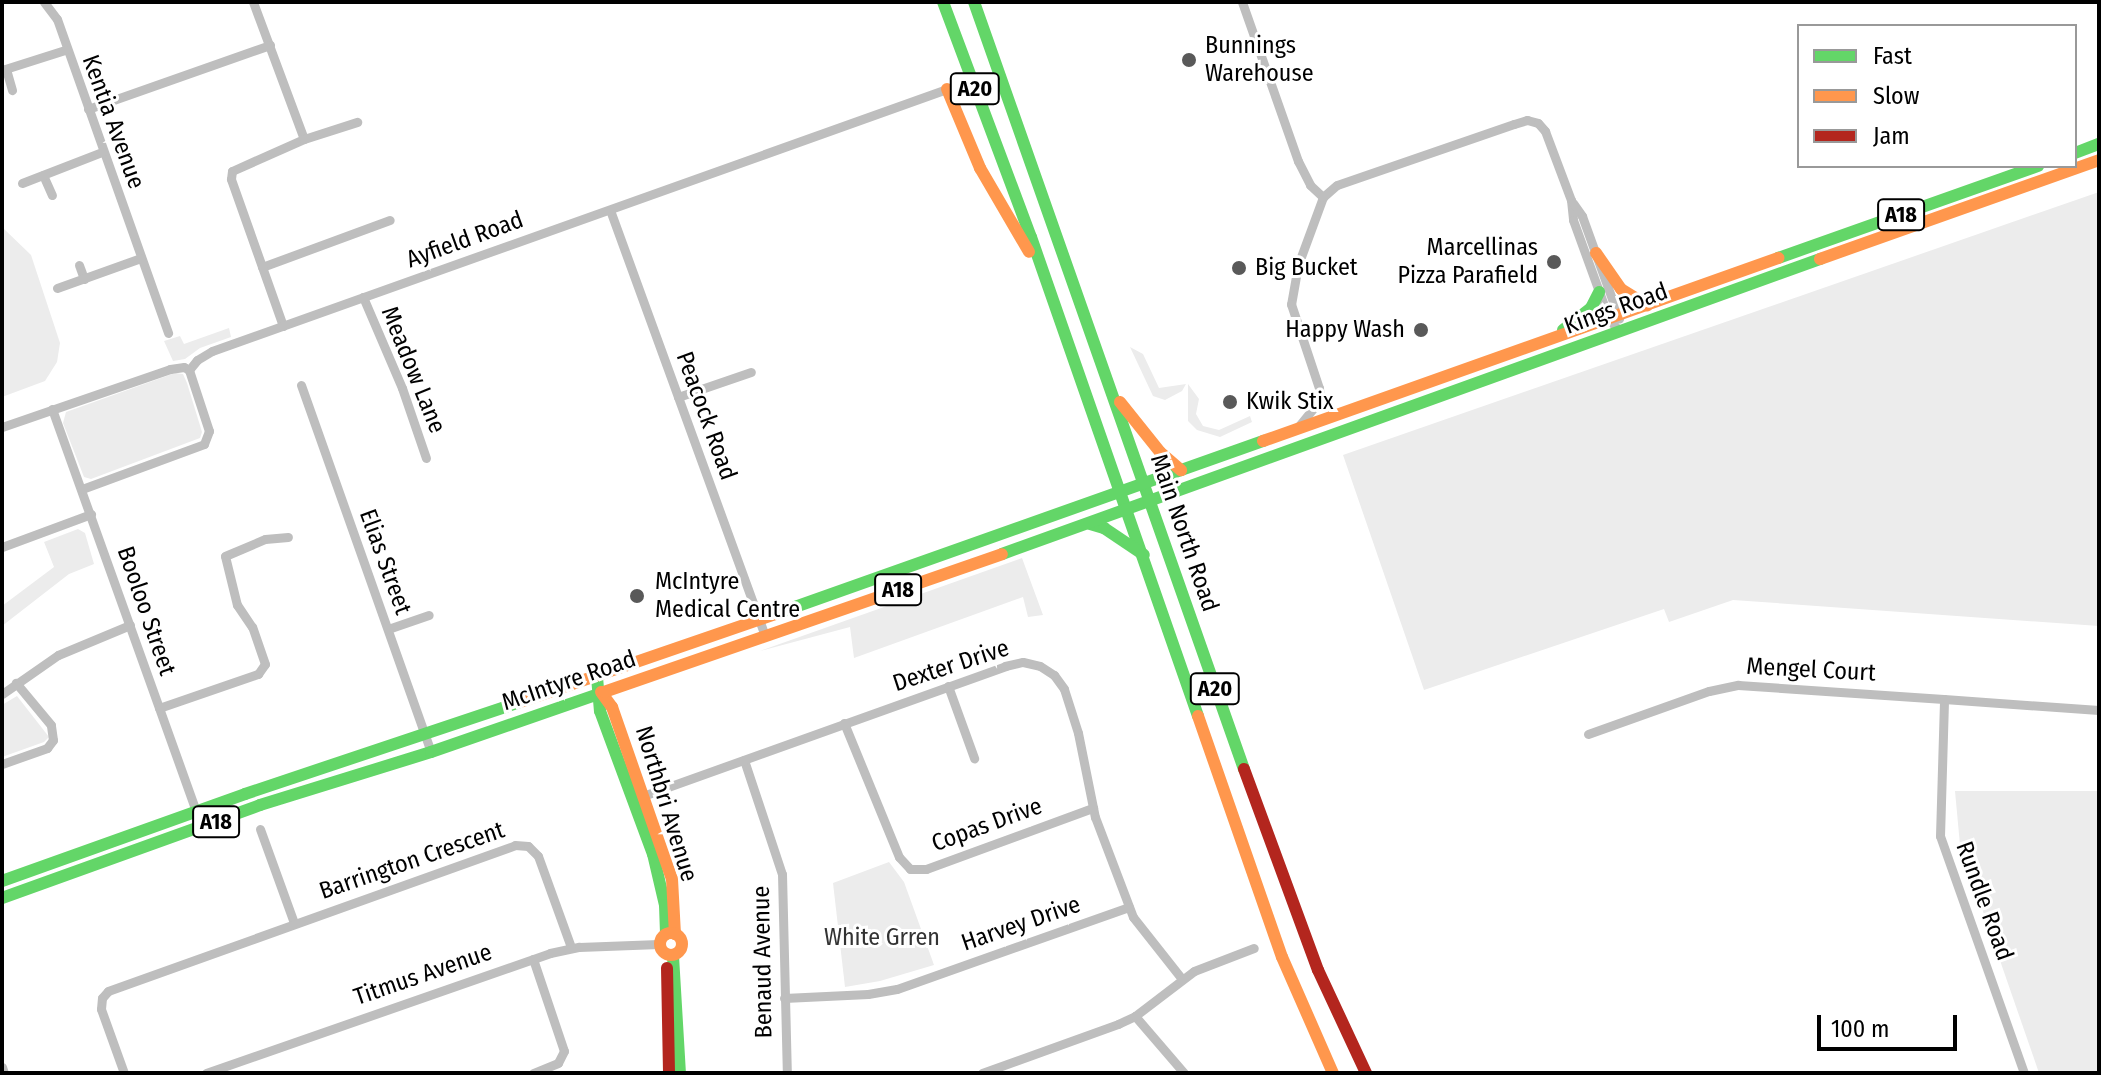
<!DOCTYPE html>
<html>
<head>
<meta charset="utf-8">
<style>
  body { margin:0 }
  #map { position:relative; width:2101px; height:1075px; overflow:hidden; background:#fff; font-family:"Fira Sans Condensed",sans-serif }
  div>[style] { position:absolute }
  .green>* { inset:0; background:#ececec }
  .street>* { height:9px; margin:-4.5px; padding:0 4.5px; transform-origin:4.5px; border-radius:4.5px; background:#bebebe }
  .fast>* { height:12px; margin:-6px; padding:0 6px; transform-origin:6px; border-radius:6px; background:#63d668 }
  .slow>* { height:12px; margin:-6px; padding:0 6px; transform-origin:6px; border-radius:6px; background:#ff974d }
  .slow>.ring { margin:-6px; padding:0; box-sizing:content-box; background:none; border:12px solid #ff974d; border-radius:50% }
  .jam>* { height:12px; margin:-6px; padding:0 6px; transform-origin:6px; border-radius:6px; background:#b3261e }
  .dots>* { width:22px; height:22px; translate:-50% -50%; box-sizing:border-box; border:4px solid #fff; border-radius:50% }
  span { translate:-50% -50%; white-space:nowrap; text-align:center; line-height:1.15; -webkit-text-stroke:6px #fff; paint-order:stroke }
  .shield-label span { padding:2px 6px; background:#fff; border:2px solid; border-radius:6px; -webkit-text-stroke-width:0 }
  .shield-label { font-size:22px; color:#000; font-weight:700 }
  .poi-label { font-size:24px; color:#000 }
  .left { translate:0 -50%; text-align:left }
  .right { translate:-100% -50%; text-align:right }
  .street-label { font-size:24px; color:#000 }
  .park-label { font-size:24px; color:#333 }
  .frame { position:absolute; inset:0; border:4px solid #000; pointer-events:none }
  .legend { position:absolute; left:1797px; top:24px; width:280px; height:144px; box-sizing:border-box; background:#fff; border:2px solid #999; margin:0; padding:10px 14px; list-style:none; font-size:24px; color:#000 }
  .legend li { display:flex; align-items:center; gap:16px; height:40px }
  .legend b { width:40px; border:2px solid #999 }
  .scale { position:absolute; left:1817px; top:1015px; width:140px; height:36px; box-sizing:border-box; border:4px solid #000; border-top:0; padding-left:10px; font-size:24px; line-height:28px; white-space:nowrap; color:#000; -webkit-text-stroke:6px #fff; paint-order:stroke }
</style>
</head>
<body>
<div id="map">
  <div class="green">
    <i style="clip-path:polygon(2099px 192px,2099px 626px,1733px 600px,1669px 622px,1664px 609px,1424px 690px,1343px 455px)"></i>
    <i style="clip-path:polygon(2px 227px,31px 255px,60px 343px,57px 362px,45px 381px,2px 397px)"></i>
    <i style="clip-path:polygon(229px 328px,231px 337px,200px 348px,185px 359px,173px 361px,164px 341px,180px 336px,184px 344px)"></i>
    <i style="clip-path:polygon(1130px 347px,1143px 354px,1159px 388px,1186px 384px,1182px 391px,1165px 400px,1153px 396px)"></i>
    <i style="clip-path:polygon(175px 373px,183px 374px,187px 383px,202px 432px,200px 438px,91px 479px,84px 477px,63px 423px,66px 412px)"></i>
    <i style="clip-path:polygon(1188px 384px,1199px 399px,1196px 414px,1203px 426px,1219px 430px,1250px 416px,1252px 422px,1220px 437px,1197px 430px,1188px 421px)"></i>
    <i style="clip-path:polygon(78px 529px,85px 533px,94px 564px,69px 574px,2px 626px,2px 606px,54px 567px,44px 542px)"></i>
    <i style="clip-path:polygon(1022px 558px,1043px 615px,1028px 617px,1023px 597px,854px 658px,850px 627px,760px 651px)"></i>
    <i style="clip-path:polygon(17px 696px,49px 737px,44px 742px,2px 757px,2px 705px)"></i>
    <i style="clip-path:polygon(1955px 791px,2099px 791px,2099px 1073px,2039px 1073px,1960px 845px)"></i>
    <i style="clip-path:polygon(889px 862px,904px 882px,934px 965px,880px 981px,845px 987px,833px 883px)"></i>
  </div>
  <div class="street">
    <i style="left:44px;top:2px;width:21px;rotate:53deg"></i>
    <i style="left:57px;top:19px;width:333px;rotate:70.5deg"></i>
    <i style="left:253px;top:2px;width:146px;rotate:69.6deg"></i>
    <i style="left:1242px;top:2px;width:169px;rotate:70.6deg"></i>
    <i style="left:1298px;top:161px;width:27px;rotate:63deg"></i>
    <i style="left:1310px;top:185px;width:18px;rotate:43deg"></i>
    <i style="left:1323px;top:197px;width:72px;rotate:110.2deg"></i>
    <i style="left:1298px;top:265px;width:40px;rotate:100deg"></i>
    <i style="left:1291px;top:304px;width:89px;rotate:71.6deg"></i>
    <i style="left:1319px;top:388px;width:12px;rotate:85deg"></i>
    <i style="left:1320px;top:400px;width:35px;rotate:129deg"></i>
    <i style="left:6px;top:69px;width:22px;rotate:74deg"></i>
    <i style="left:2px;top:70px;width:66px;rotate:-17.6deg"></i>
    <i style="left:88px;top:109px;width:193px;rotate:-19.4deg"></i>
    <i style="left:43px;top:175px;width:22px;rotate:66deg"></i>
    <i style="left:22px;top:183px;width:86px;rotate:-21.2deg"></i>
    <i style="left:1323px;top:197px;width:18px;rotate:-41deg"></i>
    <i style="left:1337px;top:185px;width:187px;rotate:-19deg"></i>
    <i style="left:1514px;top:124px;width:14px;rotate:-17deg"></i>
    <i style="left:1527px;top:120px;width:11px;rotate:15deg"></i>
    <i style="left:1538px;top:123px;width:11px;rotate:49deg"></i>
    <i style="left:1545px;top:131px;width:74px;rotate:69.4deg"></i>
    <i style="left:1571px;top:200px;width:20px;rotate:84deg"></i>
    <i style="left:1573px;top:220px;width:105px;rotate:70deg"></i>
    <i style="left:1609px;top:319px;width:16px;rotate:50deg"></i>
    <i style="left:1573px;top:203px;width:16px;rotate:55deg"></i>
    <i style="left:1582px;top:216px;width:109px;rotate:70.1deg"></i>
    <i style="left:610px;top:210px;width:453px;rotate:70deg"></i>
    <i style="left:79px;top:265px;width:15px;rotate:70deg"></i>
    <i style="left:262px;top:267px;width:136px;rotate:-20.2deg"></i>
    <i style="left:57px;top:288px;width:89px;rotate:-19.7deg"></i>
    <i style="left:363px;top:297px;width:99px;rotate:66.8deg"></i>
    <i style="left:402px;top:388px;width:74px;rotate:71.1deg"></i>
    <i style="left:283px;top:326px;width:156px;rotate:-109.5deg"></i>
    <i style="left:231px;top:179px;width:8px;rotate:-83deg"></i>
    <i style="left:232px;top:171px;width:79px;rotate:-24deg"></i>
    <i style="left:304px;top:139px;width:56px;rotate:-17.8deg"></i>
    <i style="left:189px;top:370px;width:13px;rotate:-51deg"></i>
    <i style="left:197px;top:360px;width:17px;rotate:-31deg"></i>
    <i style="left:212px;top:351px;width:780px;rotate:-19.62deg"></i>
    <i style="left:301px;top:385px;width:389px;rotate:70.5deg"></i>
    <i style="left:678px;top:397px;width:77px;rotate:-18.9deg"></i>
    <i style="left:52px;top:409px;width:433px;rotate:70.3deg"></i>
    <i style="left:2px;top:427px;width:178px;rotate:-19deg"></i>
    <i style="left:170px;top:369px;width:14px;rotate:-8deg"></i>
    <i style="left:184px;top:367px;width:6px;rotate:31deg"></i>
    <i style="left:82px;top:489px;width:130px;rotate:-20.2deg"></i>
    <i style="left:204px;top:444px;width:14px;rotate:-69deg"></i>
    <i style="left:209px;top:431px;width:64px;rotate:-108.2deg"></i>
    <i style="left:2px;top:547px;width:95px;rotate:-20.3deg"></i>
    <i style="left:388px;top:629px;width:43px;rotate:-18.9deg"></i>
    <i style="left:948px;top:686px;width:77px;rotate:70.1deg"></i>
    <i style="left:2px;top:694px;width:68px;rotate:-34.9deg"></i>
    <i style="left:58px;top:655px;width:78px;rotate:-22.6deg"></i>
    <i style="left:159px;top:708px;width:105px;rotate:-19deg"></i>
    <i style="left:258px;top:674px;width:12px;rotate:-55deg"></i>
    <i style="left:265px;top:664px;width:39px;rotate:-109deg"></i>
    <i style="left:252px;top:627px;width:27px;rotate:-124deg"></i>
    <i style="left:237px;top:605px;width:50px;rotate:-103.8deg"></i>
    <i style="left:225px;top:556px;width:43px;rotate:-23deg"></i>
    <i style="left:265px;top:539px;width:23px;rotate:-5deg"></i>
    <i style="left:844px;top:723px;width:145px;rotate:67.7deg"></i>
    <i style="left:899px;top:857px;width:16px;rotate:47deg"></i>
    <i style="left:910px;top:869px;width:16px"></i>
    <i style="left:926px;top:869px;width:178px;rotate:-20.1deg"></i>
    <i style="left:1588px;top:734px;width:128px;rotate:-19.6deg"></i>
    <i style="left:1709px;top:691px;width:30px;rotate:-12deg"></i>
    <i style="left:1738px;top:685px;width:206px;rotate:3.9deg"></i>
    <i style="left:744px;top:760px;width:120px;rotate:71.6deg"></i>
    <i style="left:782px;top:874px;width:199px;rotate:88.6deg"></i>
    <i style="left:2px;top:764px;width:48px;rotate:-19.6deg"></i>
    <i style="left:47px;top:748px;width:10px;rotate:-53deg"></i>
    <i style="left:53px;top:740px;width:15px;rotate:-98deg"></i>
    <i style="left:51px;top:725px;width:55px;rotate:-129.8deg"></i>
    <i style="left:640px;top:797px;width:388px;rotate:-19.7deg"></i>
    <i style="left:1005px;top:666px;width:18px;rotate:-13deg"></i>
    <i style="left:1023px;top:662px;width:17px;rotate:13deg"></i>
    <i style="left:1040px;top:666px;width:17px;rotate:33deg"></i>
    <i style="left:1054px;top:675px;width:17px;rotate:54deg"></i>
    <i style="left:1064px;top:689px;width:46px;rotate:72.3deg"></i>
    <i style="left:1078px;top:733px;width:86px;rotate:78.6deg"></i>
    <i style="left:1095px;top:817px;width:107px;rotate:69.2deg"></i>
    <i style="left:1133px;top:917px;width:79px;rotate:51.7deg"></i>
    <i style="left:260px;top:829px;width:100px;rotate:70.1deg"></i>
    <i style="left:533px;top:959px;width:97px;rotate:71.4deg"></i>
    <i style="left:564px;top:1051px;width:13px;rotate:117deg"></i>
    <i style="left:558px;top:1063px;width:27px;rotate:158deg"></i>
    <i style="left:784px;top:998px;width:84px;rotate:-2.7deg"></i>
    <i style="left:868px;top:994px;width:29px;rotate:-10deg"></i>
    <i style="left:897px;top:989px;width:246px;rotate:-19.5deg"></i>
    <i style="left:1135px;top:1016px;width:75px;rotate:49.3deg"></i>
    <i style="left:2px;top:1067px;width:6px;rotate:72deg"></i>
    <i style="left:124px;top:1073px;width:68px;rotate:-109.8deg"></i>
    <i style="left:101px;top:1009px;width:11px;rotate:-85deg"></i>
    <i style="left:102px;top:998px;width:9px;rotate:-49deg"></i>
    <i style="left:108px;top:991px;width:432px;rotate:-19.7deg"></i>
    <i style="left:515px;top:845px;width:13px;rotate:4deg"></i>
    <i style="left:528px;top:846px;width:14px;rotate:45deg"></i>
    <i style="left:538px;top:856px;width:97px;rotate:70.1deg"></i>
    <i style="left:206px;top:1073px;width:364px;rotate:-19.2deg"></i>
    <i style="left:550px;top:953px;width:30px;rotate:-12deg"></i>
    <i style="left:579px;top:947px;width:80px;rotate:-2.1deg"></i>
    <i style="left:982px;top:1073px;width:145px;rotate:-19.8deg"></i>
    <i style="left:1118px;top:1024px;width:19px;rotate:-25deg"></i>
    <i style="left:1135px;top:1016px;width:74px;rotate:-37.3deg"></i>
    <i style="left:1194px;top:971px;width:64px;rotate:-21deg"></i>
    <i style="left:2024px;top:1073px;width:251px;rotate:-109.5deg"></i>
    <i style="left:1940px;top:836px;width:137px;rotate:-88.3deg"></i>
    <i style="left:1944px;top:699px;width:155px;rotate:4.1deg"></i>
  </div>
  <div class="fast">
    <i style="left:943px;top:2px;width:251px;rotate:69.5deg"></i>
    <i style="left:1031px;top:237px;width:507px;rotate:70.78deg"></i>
    <i style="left:974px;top:2px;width:813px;rotate:70.61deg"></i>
    <i style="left:2075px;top:153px;width:26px;rotate:-21deg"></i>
    <i style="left:1778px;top:258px;width:276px;rotate:-19.5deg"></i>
    <i style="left:1563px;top:330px;width:36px;rotate:-38deg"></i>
    <i style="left:1591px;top:308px;width:18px;rotate:-63deg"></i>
    <i style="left:1090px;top:524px;width:15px;rotate:16deg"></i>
    <i style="left:1104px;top:528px;width:48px;rotate:34deg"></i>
    <i style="left:1002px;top:554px;width:870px;rotate:-19.83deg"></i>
    <i style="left:778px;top:613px;width:515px;rotate:-19.53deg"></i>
    <i style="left:597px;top:677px;width:34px;rotate:85deg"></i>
    <i style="left:600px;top:711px;width:153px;rotate:69.7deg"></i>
    <i style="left:653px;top:854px;width:52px;rotate:76.8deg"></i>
    <i style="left:665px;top:905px;width:29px;rotate:88deg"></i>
    <i style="left:2px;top:881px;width:258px;rotate:-19.7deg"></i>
    <i style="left:245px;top:794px;width:290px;rotate:-18.5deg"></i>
    <i style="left:2px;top:898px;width:274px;rotate:-19.8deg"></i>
    <i style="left:260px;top:805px;width:179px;rotate:-17.2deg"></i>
    <i style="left:431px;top:752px;width:183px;rotate:-19.1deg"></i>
    <i style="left:673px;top:956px;width:117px;rotate:86.6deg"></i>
  </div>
  <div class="slow">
    <i style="left:947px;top:89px;width:86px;rotate:67.3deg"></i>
    <i style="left:980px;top:168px;width:97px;rotate:59.7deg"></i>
    <i style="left:1596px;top:253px;width:44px;rotate:55.2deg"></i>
    <i style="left:1621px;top:289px;width:31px;rotate:32deg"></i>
    <i style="left:1820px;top:259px;width:296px;rotate:-19.5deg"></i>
    <i style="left:1120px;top:402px;width:64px;rotate:51.3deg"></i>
    <i style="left:1160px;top:452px;width:28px;rotate:41deg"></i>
    <i style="left:1263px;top:441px;width:547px;rotate:-19.56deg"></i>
    <i style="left:601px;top:692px;width:19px;rotate:54deg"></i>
    <i style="left:612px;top:707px;width:182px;rotate:70.8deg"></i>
    <i style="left:672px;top:879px;width:55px;rotate:86.9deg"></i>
    <i style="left:604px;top:692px;width:421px;rotate:-19.1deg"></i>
    <i style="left:520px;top:702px;width:273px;rotate:-19deg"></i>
    <i style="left:1198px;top:716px;width:255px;rotate:70.8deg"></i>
    <i style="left:1282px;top:957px;width:127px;rotate:66.3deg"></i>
    <i class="ring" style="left:660px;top:933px;width:10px;height:10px"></i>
  </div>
  <div class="jam">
    <i style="left:1244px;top:769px;width:214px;rotate:69.8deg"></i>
    <i style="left:1318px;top:970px;width:114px;rotate:65deg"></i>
    <i style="left:667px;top:968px;width:105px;rotate:88.9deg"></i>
  </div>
  <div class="dots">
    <i style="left:1189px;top:60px;background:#595959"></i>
    <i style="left:1554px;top:262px;background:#595959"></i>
    <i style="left:1239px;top:268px;background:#595959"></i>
    <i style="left:1421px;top:330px;background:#595959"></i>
    <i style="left:1230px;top:402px;background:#595959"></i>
    <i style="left:637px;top:596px;background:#595959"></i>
  </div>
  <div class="shield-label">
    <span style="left:975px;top:89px">A20</span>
    <span style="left:1901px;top:215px">A18</span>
    <span style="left:898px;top:590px">A18</span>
    <span style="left:1215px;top:689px">A20</span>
    <span style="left:216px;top:822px">A18</span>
  </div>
  <div class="poi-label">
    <span class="left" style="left:1205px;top:60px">Bunnings<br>Warehouse</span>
    <span class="right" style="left:1538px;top:262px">Marcellinas<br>Pizza Parafield</span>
    <span class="left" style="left:1255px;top:268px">Big Bucket</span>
    <span class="right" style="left:1405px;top:330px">Happy Wash</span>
    <span class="left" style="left:1246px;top:402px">Kwik Stix</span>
    <span class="left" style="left:655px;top:596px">McIntyre<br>Medical Centre</span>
  </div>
  <div class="street-label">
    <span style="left:113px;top:122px;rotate:70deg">Kentia Avenue</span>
    <span style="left:465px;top:240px;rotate:-20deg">Ayfield Road</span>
    <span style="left:1616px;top:309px;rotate:-20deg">Kings Road</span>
    <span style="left:413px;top:370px;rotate:68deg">Meadow Lane</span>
    <span style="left:706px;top:416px;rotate:70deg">Peacock Road</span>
    <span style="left:1184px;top:533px;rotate:71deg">Main North Road</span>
    <span style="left:385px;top:562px;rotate:70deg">Elias Street</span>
    <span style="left:146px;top:611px;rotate:71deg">Booloo Street</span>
    <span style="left:951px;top:666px;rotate:-18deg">Dexter Drive</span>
    <span style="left:1811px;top:670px;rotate:3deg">Mengel Court</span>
    <span style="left:569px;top:681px;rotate:-19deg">McIntyre Road</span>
    <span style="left:666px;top:804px;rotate:73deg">Northbri Avenue</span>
    <span style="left:987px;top:825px;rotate:-20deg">Copas Drive</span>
    <span style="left:412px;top:861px;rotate:-19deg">Barrington Crescent</span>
    <span style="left:1984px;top:901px;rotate:70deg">Rundle Road</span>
    <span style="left:1021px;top:924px;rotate:-19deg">Harvey Drive</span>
    <span style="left:763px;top:962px;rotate:-91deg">Benaud Avenue</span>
    <span style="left:423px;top:975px;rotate:-19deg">Titmus Avenue</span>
  </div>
  <div class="park-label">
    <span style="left:882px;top:938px">White Grren</span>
  </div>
  <div class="frame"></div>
  <ul class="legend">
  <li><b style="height:10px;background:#63d668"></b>Fast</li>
  <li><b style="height:10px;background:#ff974d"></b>Slow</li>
  <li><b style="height:10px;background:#b3261e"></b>Jam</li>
  </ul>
  <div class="scale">100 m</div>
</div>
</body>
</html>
